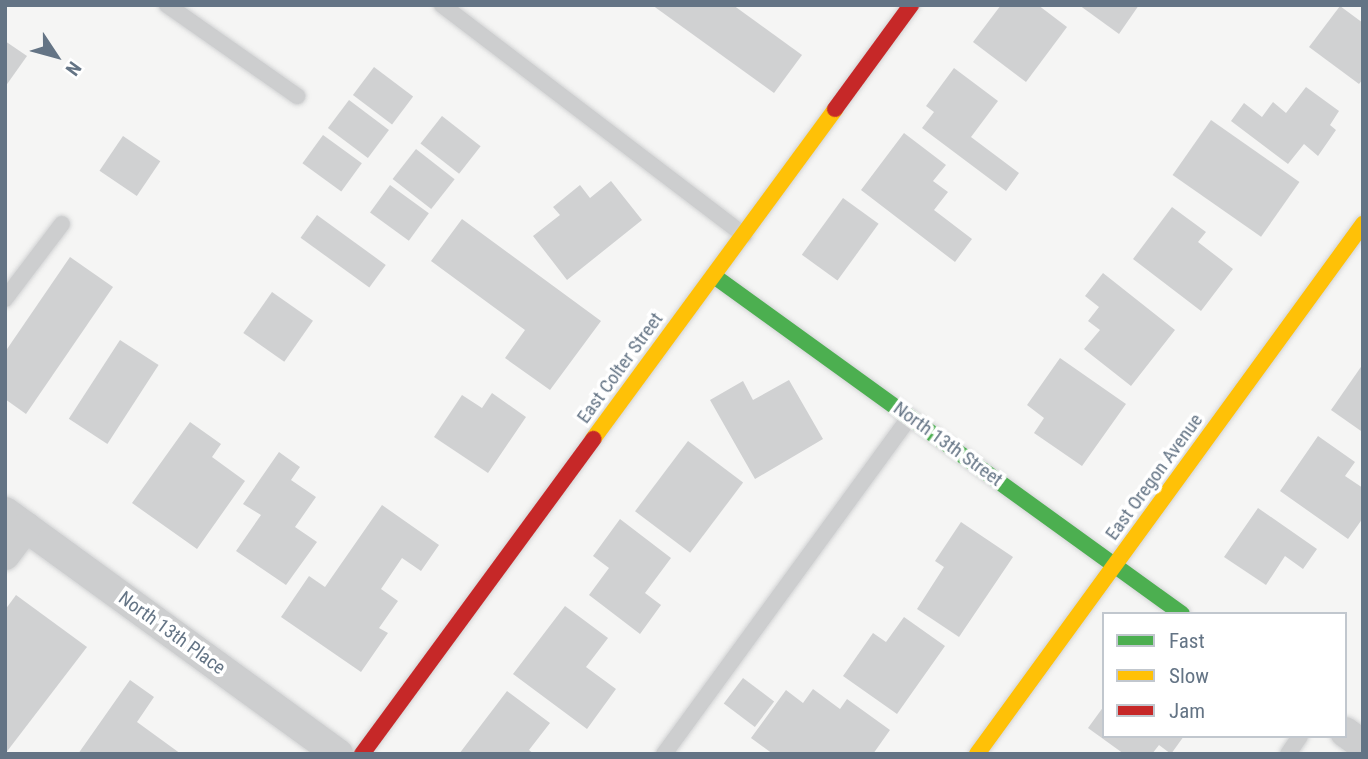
<!DOCTYPE html>
<html>
<head>
<meta charset="utf-8">
<style>
  body { margin:0 }
  #map { position:relative; width:1368px; height:759px; overflow:hidden; background:#f5f5f4; font-family:"Roboto Condensed",sans-serif }
  div>[style] { position:absolute }
  .building>* { inset:0; background:#d0d1d2; transform-origin:0 0 }
  .roads { filter:drop-shadow(0 0 2px #d2d3d4) drop-shadow(0 0 2px #d2d3d4) }
  .lane>* { height:16px; margin:-8px; padding:0 8px; transform-origin:8px; border-radius:8px; background:#cdcecf }
  .street>* { height:30px; margin:-15px; padding:0 15px; transform-origin:15px; border-radius:15px; background:#cdcecf }
  .fast>* { height:16px; margin:-8px; padding:0 8px; transform-origin:8px; border-radius:8px; background:#4caf50 }
  .slow>* { height:16px; margin:-8px; padding:0 8px; transform-origin:8px; border-radius:8px; background:#ffc107 }
  .jam>* { height:16px; margin:-8px; padding:0 8px; transform-origin:8px; border-radius:8px; background:#c62828 }
  span { translate:-50% -50%; white-space:nowrap; text-align:center; line-height:1.15; -webkit-text-stroke:7px #fff; paint-order:stroke }
  .street-label { font-size:19px; color:#647485 }
  .frame { position:absolute; inset:0; border:7px solid #647485; pointer-events:none }
  .legend { position:absolute; left:1102px; top:612px; width:245px; height:126px; box-sizing:border-box; background:#fff; border:2px solid #c1c7ce; margin:0; padding:9px 12px; list-style:none; font-size:21px; color:#647485 }
  .legend li { display:flex; align-items:center; gap:14px; height:35px }
  .legend b { width:35px; border:2px solid #c1c7ce }
  .north { position:absolute; left:21px; top:21px; width:70px; height:70px; -webkit-text-stroke:5px #fff; paint-order:stroke; rotate:126deg; font-size:19px; font-weight:700; line-height:28px; text-align:center; color:#647485 }
  .north::after { content:''; display:block; margin:auto; width:24px; height:32px; background:#647485; clip-path:polygon(50% 0,100% 100%,50% 72%,0 100%) }
</style>
</head>
<body>
<div id="map">
  <div class="building">
    <i style="clip-path:polygon(652px 5px,733px 5px,802px 55px,774px 93px)"></i>
    <i style="clip-path:polygon(1001px 5px,1038px 5px,1067px 27px,1026px 82px,973px 42px)"></i>
    <i style="clip-path:polygon(1079px 5px,1139px 5px,1119px 34px)"></i>
    <i style="clip-path:polygon(1340px 6px,1363px 23px,1363px 79px,1359px 84px,1309px 47px)"></i>
    <i style="clip-path:polygon(5px 41px,27px 56px,5px 87px)"></i>
    <i style="left:374px;top:67px;width:49px;height:35px;rotate:37deg"></i>
    <i style="clip-path:polygon(954px 68px,998px 101px,971px 137px,1019px 173px,1006px 191px,922px 128px,934px 112px,926px 106px)"></i>
    <i style="clip-path:polygon(1306px 87px,1339px 111px,1330px 125px,1336px 130px,1318px 156px,1304px 144px,1288px 164px,1231px 121px,1244px 103px,1262px 117px,1273px 102px,1286px 113px)"></i>
    <i style="left:349px;top:100px;width:50px;height:35px;rotate:37deg"></i>
    <i style="left:442px;top:116px;width:49px;height:35px;rotate:38deg"></i>
    <i style="left:1211px;top:120px;width:108px;height:67px;rotate:35deg"></i>
    <i style="clip-path:polygon(904px 133px,946px 165px,933px 181px,948px 192px,934px 210px,972px 239px,955px 262px,861px 190px)"></i>
    <i style="left:323px;top:135px;width:48px;height:35px;rotate:36deg"></i>
    <i style="left:123px;top:136px;width:45px;height:42px;rotate:34deg"></i>
    <i style="left:416px;top:149px;width:49px;height:38px;rotate:38deg"></i>
    <i style="clip-path:polygon(611px 181px,642px 220px,567px 280px,533px 236px,560px 215px,553px 207px,580px 185px,590px 198px)"></i>
    <i style="left:390px;top:185px;width:48px;height:34px;rotate:36deg"></i>
    <i style="left:843px;top:198px;width:44px;height:70px;rotate:36deg"></i>
    <i style="clip-path:polygon(1172px 207px,1206px 232px,1198px 242px,1233px 269px,1201px 311px,1133px 259px)"></i>
    <i style="left:317px;top:215px;width:85px;height:28px;rotate:36deg"></i>
    <i style="clip-path:polygon(462px 219px,601px 321px,550px 390px,505px 358px,525px 330px,431px 261px)"></i>
    <i style="clip-path:polygon(70px 257px,113px 287px,26px 414px,5px 399px,5px 352px)"></i>
    <i style="clip-path:polygon(1103px 273px,1175px 330px,1131px 386px,1084px 349px,1100px 330px,1088px 321px,1099px 307px,1085px 296px)"></i>
    <i style="left:272px;top:292px;width:50px;height:50px;rotate:35deg"></i>
    <i style="left:120px;top:340px;width:46px;height:94px;rotate:33deg"></i>
    <i style="clip-path:polygon(1060px 358px,1126px 404px,1082px 466px,1034px 433px,1044px 418px,1027px 405px)"></i>
    <i style="clip-path:polygon(1363px 364px,1363px 429px,1361px 431px,1331px 410px)"></i>
    <i style="clip-path:polygon(789px 380px,823px 439px,755px 479px,710px 400px,743px 381px,753px 400px)"></i>
    <i style="clip-path:polygon(492px 393px,526px 417px,488px 473px,434px 437px,462px 395px,482px 408px)"></i>
    <i style="clip-path:polygon(190px 422px,221px 444px,212px 457px,245px 481px,197px 549px,132px 503px)"></i>
    <i style="clip-path:polygon(1318px 436px,1355px 462px,1345px 476px,1363px 488px,1363px 518px,1348px 539px,1280px 491px)"></i>
    <i style="left:688px;top:441px;width:69px;height:88px;rotate:37deg"></i>
    <i style="clip-path:polygon(279px 452px,300px 467px,291px 480px,316px 497px,295px 527px,317px 542px,286px 585px,236px 551px,261px 515px,243px 504px)"></i>
    <i style="clip-path:polygon(382px 505px,439px 545px,421px 571px,402px 558px,381px 589px,398px 601px,379px 628px,388px 633px,361px 672px,281px 617px,309px 576px,325px 587px)"></i>
    <i style="clip-path:polygon(1258px 508px,1317px 549px,1303px 569px,1285px 556px,1266px 585px,1224px 557px)"></i>
    <i style="clip-path:polygon(620px 519px,671px 558px,645px 593px,661px 605px,640px 634px,589px 595px,609px 568px,593px 556px)"></i>
    <i style="clip-path:polygon(961px 522px,1013px 557px,959px 637px,917px 609px,944px 567px,935px 561px)"></i>
    <i style="clip-path:polygon(16px 595px,87px 647px,5px 754px,5px 610px)"></i>
    <i style="clip-path:polygon(565px 606px,608px 638px,586px 667px,616px 689px,587px 729px,513px 674px)"></i>
    <i style="clip-path:polygon(904px 617px,945px 646px,897px 714px,843px 676px,873px 633px,886px 642px)"></i>
    <i style="left:743px;top:678px;width:39px;height:32px;rotate:37deg"></i>
    <i style="clip-path:polygon(130px 680px,154px 697px,137px 722px,181px 754px,78px 754px)"></i>
    <i style="clip-path:polygon(813px 689px,840px 709px,847px 699px,890px 730px,873px 754px,773px 754px,751px 738px,786px 690px,803px 703px)"></i>
    <i style="clip-path:polygon(507px 691px,550px 723px,529px 750px,534px 754px,459px 754px)"></i>
    <i style="clip-path:polygon(1104px 706px,1104px 736px,1184px 736px,1171px 754px,1159px 745px,1152px 754px,1124px 754px,1088px 728px)"></i>
  </div>
  <div class="roads">
    <div class="lane">
      <i style="left:167px;top:5px;width:159px;rotate:35deg"></i>
      <i style="left:442px;top:5px;width:380px;rotate:37.3deg"></i>
      <i style="left:5px;top:299px;width:94px;rotate:-52.8deg"></i>
      <i style="left:664px;top:754px;width:417px;rotate:-53.9deg"></i>
      <i style="left:1288px;top:754px;width:22px;rotate:-56deg"></i>
    </div>
    <div class="street">
      <i style="left:5px;top:512px;width:412px;rotate:36deg"></i>
      <i style="left:5px;top:555px;width:35px;rotate:-53deg"></i>
      <i style="left:1345px;top:732px;width:22px;rotate:36deg"></i>
    </div>
    <div class="fast">
      <i style="left:714px;top:276px;width:577px;rotate:35.84deg"></i>
    </div>
    <div class="slow">
      <i style="left:593px;top:439px;width:409px;rotate:-53.7deg"></i>
      <i style="left:977px;top:754px;width:656px;rotate:-53.93deg"></i>
    </div>
    <div class="jam">
      <i style="left:835px;top:109px;width:129px;rotate:-53.8deg"></i>
      <i style="left:362px;top:754px;width:391px;rotate:-53.7deg"></i>
    </div>
  </div>
  <div class="street-label">
    <span style="left:620px;top:368px;rotate:-54deg">East Colter Street</span>
    <span style="left:948px;top:444px;rotate:36deg">North 13th Street</span>
    <span style="left:1154px;top:477px;rotate:-54deg">East Oregon Avenue</span>
    <span style="left:172px;top:633px;rotate:36deg">North 13th Place</span>
  </div>
  <div class="frame"></div>
  <ul class="legend">
  <li><b style="height:9px;background:#4caf50"></b>Fast</li>
  <li><b style="height:9px;background:#ffc107"></b>Slow</li>
  <li><b style="height:9px;background:#c62828"></b>Jam</li>
  </ul>
  <div class="north">N</div>
</div>
</body>
</html>
